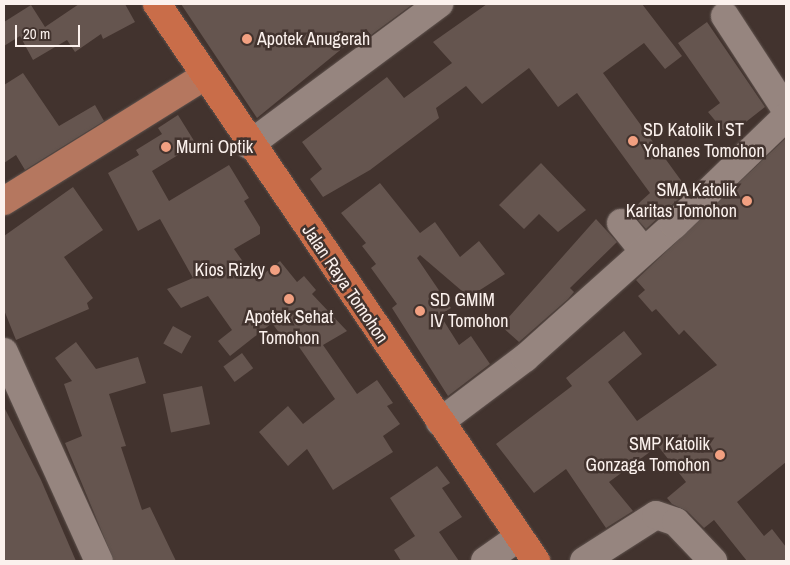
<!DOCTYPE html>
<html>
<head>
<meta charset="utf-8">
<style>
  body { margin:0 }
  #map { position:relative; width:790px; height:565px; overflow:hidden; background:#42332e; font-family:"Archivo Narrow",sans-serif }
  div>[style] { position:absolute }
  .building>* { inset:0; background:#65554f; transform-origin:0 0 }
  .roads { filter:drop-shadow(0 0 1px #5f534e) drop-shadow(0 0 1px #5f534e) }
  .minor>* { height:28px; margin:-14px; padding:0 14px; transform-origin:14px; border-radius:14px; background:#96857f }
  .major>* { height:28px; margin:-14px; padding:0 14px; transform-origin:14px; border-radius:14px; background:#b5775f }
  .highway>* { height:28px; margin:-14px; padding:0 14px; transform-origin:14px; border-radius:14px; background:#c96d49 }
  .dots>* { width:14px; height:14px; translate:-50% -50%; box-sizing:border-box; border:2px solid #42332e; border-radius:50% }
  span { translate:-50% -50%; white-space:nowrap; text-align:center; line-height:1.15; -webkit-text-stroke:5px #42332e; paint-order:stroke }
  .poi-label { font-size:18px; color:#fbf1ed }
  .left { translate:0 -50%; text-align:left }
  .right { translate:-100% -50%; text-align:right }
  .street-label { font-size:18px; color:#fbf1ed }
  .frame { position:absolute; inset:0; border:5px solid #fbf1ed; pointer-events:none }
  .scale { position:absolute; left:15px; top:25px; width:65px; height:22px; box-sizing:border-box; border:2px solid #fbf1ed; border-top:0; padding-left:6px; font-size:15px; line-height:18px; white-space:nowrap; color:#fbf1ed; -webkit-text-stroke:4px #42332e; paint-order:stroke }
</style>
</head>
<body>
<div id="map">
  <div class="building">
    <i style="clip-path:polygon(79px 4px,125px 4px,135px 22px,103px 39px,101px 34px,75px 52px,67px 40px,33px 60px,20px 36px,4px 46px,4px 22px,31px 5px,45px 27px)"></i>
    <i style="clip-path:polygon(181px 4px,413px 4px,371px 35px,366px 29px,257px 118px)"></i>
    <i style="clip-path:polygon(487px 4px,642px 4px,682px 56px,665px 69px,644px 43px,603px 73px,688px 190px,646px 229px,630px 211px,650px 193px,577px 93px,558px 107px,529px 68px,482px 104px,466px 86px,436px 108px,439px 118px,370px 170px,323px 197px,310px 179px,322px 169px,302px 142px,387px 77px,404px 98px,452px 63px,433px 42px)"></i>
    <i style="clip-path:polygon(707px 22px,765px 107px,728px 136px,708px 112px,720px 103px,678px 43px)"></i>
    <i style="clip-path:polygon(23px 73px,59px 126px,95px 105px,104px 121px,25px 170px,16px 155px,4px 163px,4px 85px)"></i>
    <i style="clip-path:polygon(178px 115px,196px 144px,152px 171px,169px 201px,229px 165px,249px 198px,244px 201px,260px 227px,260px 234px,234px 249px,256px 280px,280px 261px,297px 282px,304px 276px,316px 290px,312px 294px,347px 331px,323px 345px,357px 394px,377px 380px,393px 403px,387px 406px,400px 424px,383px 436px,393px 452px,333px 490px,307px 449px,288px 466px,259px 432px,288px 406px,303px 424px,335px 399px,295px 341px,288px 345px,272px 323px,230px 356px,218px 341px,232px 330px,208px 296px,181px 308px,167px 289px,193px 278px,160px 219px,138px 231px,108px 173px,139px 155px,136px 150px,162px 134px,158px 128px)"></i>
    <i style="clip-path:polygon(786px 138px,786px 462px,737px 502px,764px 536px,772px 529px,786px 547px,786px 561px,747px 561px,714px 520px,704px 528px,687px 511px,672px 504px,667px 498px,686px 482px,658px 446px,609px 482px,633px 511px,606px 528px,566px 469px,534px 493px,496px 444px,572px 386px,566px 378px,624px 331px,642px 354px,608px 382px,637px 421px,717px 365px,684px 330px,679px 335px,656px 309px,652px 312px,638px 296px,645px 290px,636px 280px)"></i>
    <i style="clip-path:polygon(541px 163px,586px 210px,558px 232px,539px 214px,524px 229px,499px 205px)"></i>
    <i style="clip-path:polygon(380px 183px,420px 233px,435px 222px,460px 257px,479px 241px,505px 274px,469px 297px,420px 255px,417px 258px,451px 308px,440px 315px,459px 345px,471px 336px,490px 364px,448px 396px,392px 308px,397px 304px,371px 268px,376px 264px,362px 246px,366px 243px,341px 213px)"></i>
    <i style="clip-path:polygon(73px 187px,103px 230px,64px 257px,93px 298px,87px 303px,89px 309px,16px 340px,4px 310px,4px 236px)"></i>
    <i style="clip-path:polygon(596px 219px,617px 242px,570px 288px,574px 292px,568px 299px,519px 342px,501px 326px)"></i>
    <i style="left:173px;top:326px;width:21px;height:20px;rotate:29deg"></i>
    <i style="clip-path:polygon(76px 342px,96px 369px,138px 357px,146px 383px,109px 394px,126px 446px,121px 447px,142px 510px,150px 507px,176px 561px,114px 561px,65px 443px,82px 436px,64px 384px,72px 381px,55px 358px)"></i>
    <i style="left:242px;top:353px;width:19px;height:23px;rotate:54deg"></i>
    <i style="left:202px;top:386px;width:39px;height:40px;rotate:78deg"></i>
    <i style="clip-path:polygon(4px 407px,41px 480px,76px 561px,4px 561px)"></i>
    <i style="clip-path:polygon(437px 466px,450px 483px,442px 488px,462px 517px,439px 532px,459px 561px,401px 561px,394px 550px,415px 536px,390px 498px)"></i>
  </div>
  <div class="roads">
    <div class="minor">
      <i style="left:725px;top:16px;width:112px;rotate:57deg"></i>
      <i style="left:249px;top:145px;width:237px;rotate:-36.6deg"></i>
      <i style="left:621px;top:223px;width:36px;rotate:51deg"></i>
      <i style="left:4px;top:352px;width:230px;rotate:65.6deg"></i>
      <i style="left:440px;top:422px;width:106px;rotate:-37deg"></i>
      <i style="left:525px;top:358px;width:200px;rotate:-41.8deg"></i>
      <i style="left:674px;top:225px;width:156px;rotate:-44deg"></i>
      <i style="left:485px;top:561px;width:42px;rotate:-35.2deg"></i>
      <i style="left:584px;top:561px;width:85px;rotate:-32.6deg"></i>
      <i style="left:656px;top:515px;width:21px;rotate:19deg"></i>
      <i style="left:676px;top:522px;width:54px;rotate:46.5deg"></i>
    </div>
    <div class="major">
      <i style="left:4px;top:201px;width:237px;rotate:-31.9deg"></i>
    </div>
    <div class="highway">
      <i style="left:157px;top:4px;width:674px;rotate:55.77deg"></i>
    </div>
  </div>
  <div class="dots">
    <i style="left:247px;top:39px;background:#f2a081"></i>
    <i style="left:633px;top:141px;background:#f2a081"></i>
    <i style="left:166px;top:147px;background:#f2a081"></i>
    <i style="left:747px;top:201px;background:#f2a081"></i>
    <i style="left:275px;top:270px;background:#f2a081"></i>
    <i style="left:289px;top:299px;background:#f2a081"></i>
    <i style="left:420px;top:311px;background:#f2a081"></i>
    <i style="left:720px;top:455px;background:#f2a081"></i>
  </div>
  <div class="poi-label">
    <span class="left" style="left:257px;top:39px">Apotek Anugerah</span>
    <span class="left" style="left:643px;top:141px">SD Katolik I ST<br>Yohanes Tomohon</span>
    <span class="left" style="left:176px;top:147px">Murni Optik</span>
    <span class="right" style="left:737px;top:201px">SMA Katolik<br>Karitas Tomohon</span>
    <span class="right" style="left:265px;top:270px">Kios Rizky</span>
    <span class="left" style="left:430px;top:311px">SD GMIM<br>IV Tomohon</span>
    <span style="left:289px;top:328px">Apotek Sehat<br>Tomohon</span>
    <span class="right" style="left:710px;top:455px">SMP Katolik<br>Gonzaga Tomohon</span>
  </div>
  <div class="street-label">
    <span style="left:345px;top:284px;rotate:56deg">Jalan Raya Tomohon</span>
  </div>
  <div class="frame"></div>
  <div class="scale">20 m</div>
</div>
</body>
</html>
